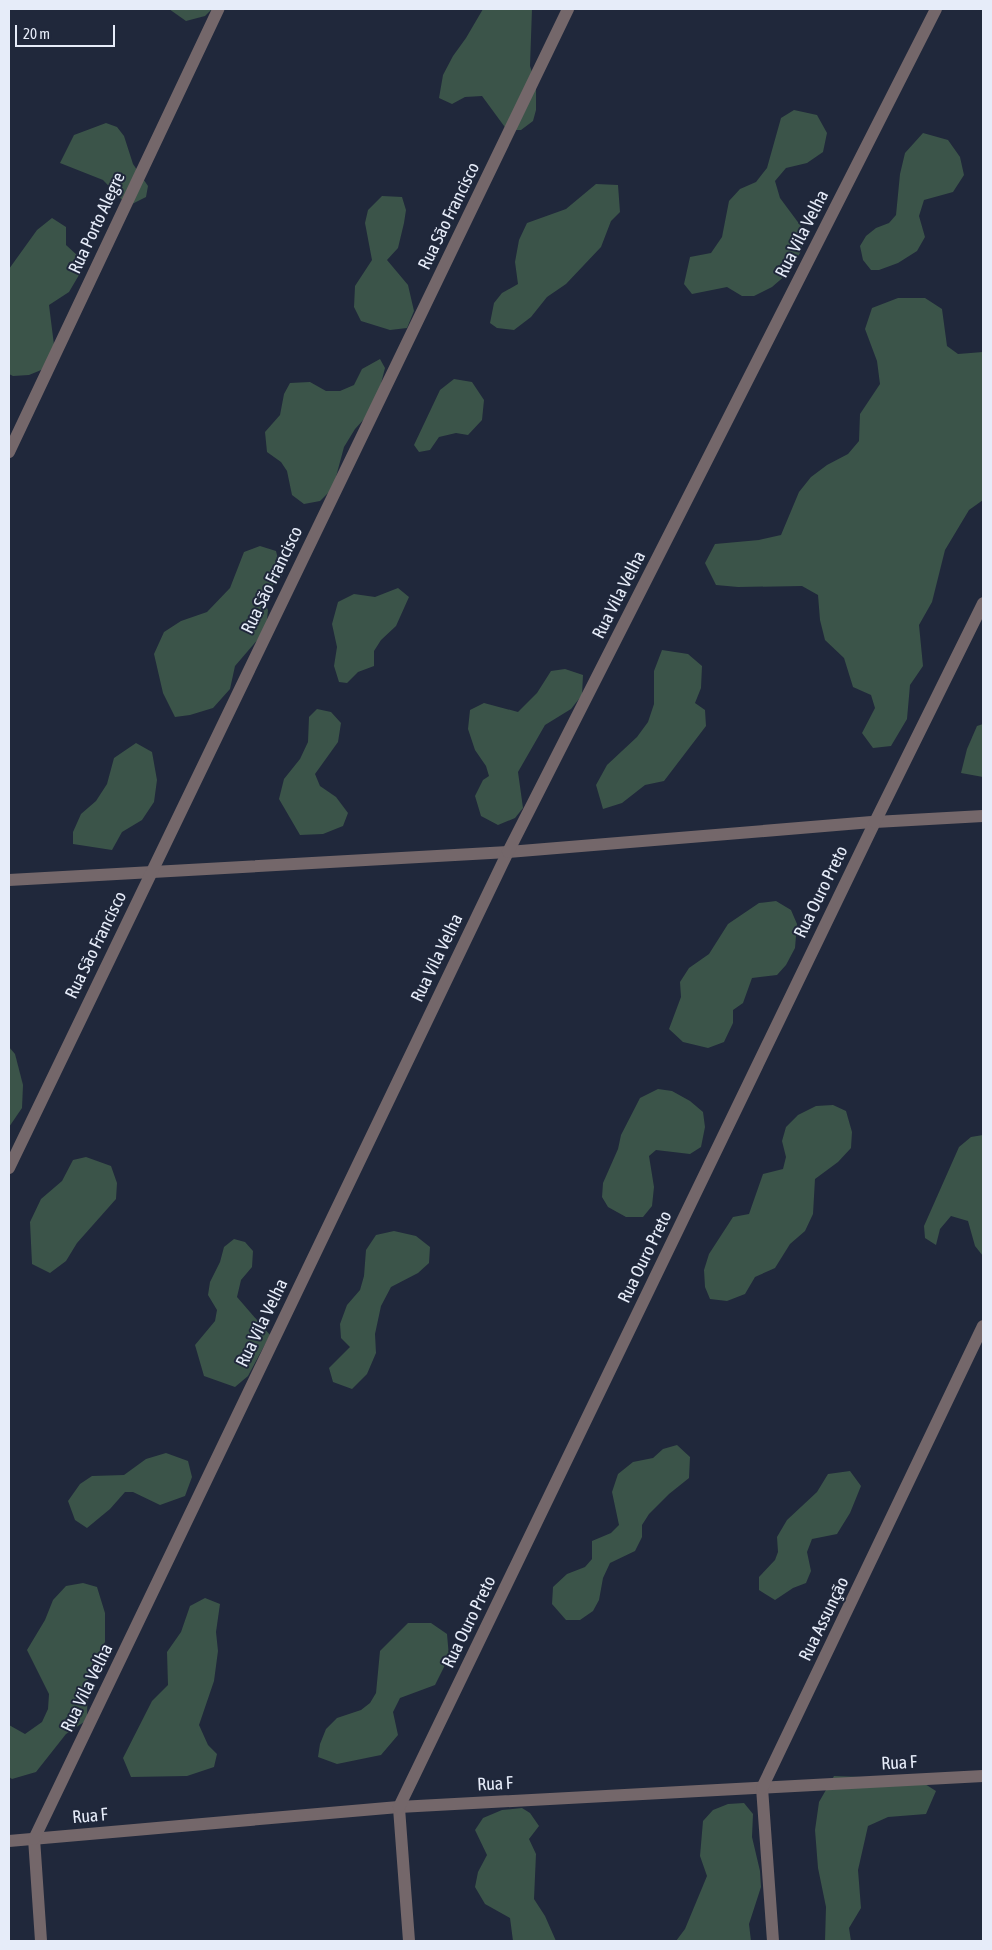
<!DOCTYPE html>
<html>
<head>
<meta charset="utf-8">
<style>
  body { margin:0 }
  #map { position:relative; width:992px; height:1950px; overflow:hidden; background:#20283b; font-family:"Asap Condensed",sans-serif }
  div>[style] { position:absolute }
  .green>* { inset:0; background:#3b5449 }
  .minor>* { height:12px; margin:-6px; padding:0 6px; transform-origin:6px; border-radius:6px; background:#74676a }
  span { translate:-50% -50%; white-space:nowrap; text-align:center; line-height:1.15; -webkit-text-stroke:4px #20283b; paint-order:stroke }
  .street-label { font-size:18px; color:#e6ecf9 }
  .frame { position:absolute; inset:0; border:10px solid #e6ecf9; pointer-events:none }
  .scale { position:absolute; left:15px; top:25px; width:100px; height:22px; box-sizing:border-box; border:2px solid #e6ecf9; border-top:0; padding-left:6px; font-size:15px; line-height:18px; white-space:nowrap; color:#e6ecf9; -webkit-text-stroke:4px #20283b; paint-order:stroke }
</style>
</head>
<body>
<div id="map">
  <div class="green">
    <i style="clip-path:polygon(169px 9px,212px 9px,205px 16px,186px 21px)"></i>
    <i style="clip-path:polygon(483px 9px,532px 9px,530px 66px,536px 85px,536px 110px,533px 121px,521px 130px,507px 130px,482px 96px,465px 97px,452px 104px,439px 98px,443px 75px,453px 56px,466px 38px)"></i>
    <i style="clip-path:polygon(794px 110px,817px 115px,827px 133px,823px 152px,807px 163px,786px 168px,775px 181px,780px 198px,806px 233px,800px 253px,787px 274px,772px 287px,754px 296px,742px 296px,727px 287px,692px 294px,684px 284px,690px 257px,711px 253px,722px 237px,729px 201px,740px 189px,756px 182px,767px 168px,781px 118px)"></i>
    <i style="clip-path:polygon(106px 123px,117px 127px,124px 136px,133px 164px,148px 186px,146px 197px,128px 206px,103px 180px,60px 163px,74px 135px)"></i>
    <i style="clip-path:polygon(923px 133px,948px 140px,960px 157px,964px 175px,953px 192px,924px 200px,919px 216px,925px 237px,917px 251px,898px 263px,879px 270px,871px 270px,863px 260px,860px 246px,866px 236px,876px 228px,889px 223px,896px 215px,900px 174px,905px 153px)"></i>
    <i style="clip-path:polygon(596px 184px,618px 185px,620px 212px,611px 221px,601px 247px,566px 284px,547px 297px,531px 317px,514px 330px,497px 328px,490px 323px,494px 303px,502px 293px,518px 284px,515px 262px,519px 240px,527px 223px,566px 209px)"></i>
    <i style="clip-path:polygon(382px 196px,402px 197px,406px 210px,404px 223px,398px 248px,387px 260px,408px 285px,414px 311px,407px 328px,390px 330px,361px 321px,354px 307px,355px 286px,372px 260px,365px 223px,368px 210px)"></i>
    <i style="clip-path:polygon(52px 218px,66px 227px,66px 245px,78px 256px,79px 275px,69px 292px,49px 305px,55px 353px,46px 368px,29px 375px,13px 376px,9px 374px,9px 269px,37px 230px)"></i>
    <i style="clip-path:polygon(898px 298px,925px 298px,942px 309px,947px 346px,958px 354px,983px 352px,983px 500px,969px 510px,945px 550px,932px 602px,919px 625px,923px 666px,910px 685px,907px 719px,891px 746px,873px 748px,862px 733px,875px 708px,871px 695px,853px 687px,844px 658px,825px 640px,820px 620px,818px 595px,802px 586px,738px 587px,716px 585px,705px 563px,715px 544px,759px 540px,781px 535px,799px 492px,811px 477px,827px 465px,848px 454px,859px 441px,860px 414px,880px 384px,877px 361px,865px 329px,872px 308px)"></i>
    <i style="clip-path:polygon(380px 359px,385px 368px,375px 407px,355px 429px,344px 447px,333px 488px,320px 501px,304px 504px,292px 495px,287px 471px,281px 462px,267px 452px,265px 432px,280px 415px,284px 394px,290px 383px,310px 382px,326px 391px,340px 391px,354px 385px,362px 369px)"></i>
    <i style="clip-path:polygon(454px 379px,472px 382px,484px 400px,482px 420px,468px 435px,456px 433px,439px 437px,430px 450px,419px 452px,414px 445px,440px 390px)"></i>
    <i style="clip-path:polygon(260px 546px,276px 551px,282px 576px,262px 596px,268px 610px,266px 630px,235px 666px,230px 689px,213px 708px,190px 715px,175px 717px,163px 693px,154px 654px,164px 632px,181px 621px,207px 612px,230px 588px,244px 552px)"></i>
    <i style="clip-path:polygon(398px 588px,409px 597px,396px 626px,381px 640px,374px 651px,374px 666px,358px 672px,347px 683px,339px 682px,334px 666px,337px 647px,332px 624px,338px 602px,354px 594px,375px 597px)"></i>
    <i style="clip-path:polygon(662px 650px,688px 654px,702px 666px,701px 688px,695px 703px,705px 710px,706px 726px,664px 781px,645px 785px,622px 803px,603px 809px,596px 785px,607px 765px,637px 737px,648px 722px,654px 704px,654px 671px)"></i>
    <i style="clip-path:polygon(565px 669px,583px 675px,582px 695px,571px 709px,545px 725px,518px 772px,523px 808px,515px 818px,498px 825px,481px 816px,475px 796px,483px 780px,489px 776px,486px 766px,475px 750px,468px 729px,470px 710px,484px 703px,518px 712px,537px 693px,551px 671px)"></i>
    <i style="clip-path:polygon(317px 709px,331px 712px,341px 723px,338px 742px,315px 774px,320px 786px,336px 797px,348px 813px,343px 826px,323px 834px,300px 835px,279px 799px,284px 779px,300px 759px,308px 742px,309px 717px)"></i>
    <i style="clip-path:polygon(983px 724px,983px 777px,961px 773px,967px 749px,977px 726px)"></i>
    <i style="clip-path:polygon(136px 743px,152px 752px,157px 780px,154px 802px,142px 820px,122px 832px,112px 850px,73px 844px,73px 832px,81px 814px,96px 801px,107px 784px,114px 758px)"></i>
    <i style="clip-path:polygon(776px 901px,791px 910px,797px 924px,795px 948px,786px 965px,777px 975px,752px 978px,743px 1003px,733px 1010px,733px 1023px,724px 1042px,708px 1048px,683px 1042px,669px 1029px,681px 997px,680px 982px,689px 968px,709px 954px,728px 924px,759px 903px)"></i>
    <i style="clip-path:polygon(9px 1047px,15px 1054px,23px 1085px,22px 1108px,9px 1127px)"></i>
    <i style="clip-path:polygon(658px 1089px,672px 1091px,690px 1101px,703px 1112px,705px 1127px,701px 1147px,690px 1154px,656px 1150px,649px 1156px,654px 1187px,652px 1206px,643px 1217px,626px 1217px,608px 1207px,602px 1197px,603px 1183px,618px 1149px,621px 1135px,640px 1098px)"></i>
    <i style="clip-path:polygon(833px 1105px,846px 1111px,852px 1132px,851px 1148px,838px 1162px,815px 1179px,813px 1214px,805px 1231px,790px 1244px,775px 1268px,755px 1277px,745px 1294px,727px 1301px,710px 1299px,705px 1287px,704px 1270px,709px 1254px,733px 1217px,749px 1214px,763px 1174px,783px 1169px,786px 1157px,782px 1141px,786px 1127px,798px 1115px,816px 1106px)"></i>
    <i style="clip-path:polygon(983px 1135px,983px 1256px,975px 1246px,968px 1221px,951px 1216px,940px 1229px,936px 1245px,925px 1238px,924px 1226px,959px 1147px,971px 1137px)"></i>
    <i style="clip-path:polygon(86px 1157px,111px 1166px,117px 1183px,116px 1199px,77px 1243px,66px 1261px,50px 1273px,32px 1264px,30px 1222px,41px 1199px,62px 1181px,73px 1160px)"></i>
    <i style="clip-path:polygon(394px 1231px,416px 1236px,430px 1247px,429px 1263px,418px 1273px,391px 1287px,381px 1306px,375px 1334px,376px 1353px,367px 1374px,352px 1389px,333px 1382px,329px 1368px,350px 1347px,341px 1338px,340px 1324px,347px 1305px,360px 1290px,364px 1276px,366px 1250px,376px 1235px)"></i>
    <i style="clip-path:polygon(234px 1239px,245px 1242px,253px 1251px,252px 1267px,241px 1280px,237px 1297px,270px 1335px,248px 1376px,235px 1387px,204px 1376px,195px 1345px,215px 1321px,217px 1310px,208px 1295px,210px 1282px,220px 1262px,224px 1247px)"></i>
    <i style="clip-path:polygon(677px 1445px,690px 1457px,689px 1478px,669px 1494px,649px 1514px,642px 1525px,642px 1537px,635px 1551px,610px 1563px,603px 1578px,599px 1600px,593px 1611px,580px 1620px,566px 1620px,552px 1604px,553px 1587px,567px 1574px,585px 1567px,592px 1559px,592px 1541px,611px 1533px,619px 1525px,612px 1492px,618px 1474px,633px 1462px,653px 1458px,663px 1449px)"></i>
    <i style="clip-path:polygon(166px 1453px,188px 1461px,192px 1477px,185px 1496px,160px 1505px,133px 1492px,125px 1492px,110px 1509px,87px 1528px,75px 1520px,68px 1501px,80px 1484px,92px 1476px,124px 1475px,146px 1459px)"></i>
    <i style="clip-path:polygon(850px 1471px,861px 1486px,850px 1513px,837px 1534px,812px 1539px,807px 1552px,811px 1571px,806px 1583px,793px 1588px,775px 1600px,759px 1590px,759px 1577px,775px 1560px,778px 1552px,777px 1537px,787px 1520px,817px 1492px,828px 1474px)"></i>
    <i style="clip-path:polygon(83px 1583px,97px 1587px,105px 1613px,105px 1642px,88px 1671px,87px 1720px,66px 1734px,36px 1772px,12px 1779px,9px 1777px,9px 1725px,25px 1734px,42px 1722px,48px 1709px,49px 1694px,27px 1650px,45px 1620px,53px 1600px,66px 1586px)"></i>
    <i style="clip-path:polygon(205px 1598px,220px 1604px,216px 1632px,218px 1651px,214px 1681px,199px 1725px,208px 1745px,217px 1754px,214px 1767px,187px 1776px,131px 1777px,123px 1758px,152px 1701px,168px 1685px,167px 1652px,181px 1632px,190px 1606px)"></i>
    <i style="clip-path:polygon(408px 1623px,431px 1623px,447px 1634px,449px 1657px,435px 1685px,400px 1698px,393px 1712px,398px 1735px,381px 1755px,337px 1764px,318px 1757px,320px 1744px,326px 1729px,337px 1718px,361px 1710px,370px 1703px,376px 1693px,380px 1651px)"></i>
    <i style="clip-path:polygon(834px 1776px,917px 1779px,936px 1791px,926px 1814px,888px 1817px,868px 1826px,858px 1870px,861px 1908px,849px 1928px,851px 1941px,825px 1941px,826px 1907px,818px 1868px,815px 1830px,819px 1802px)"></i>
    <i style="clip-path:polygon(744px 1803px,753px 1814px,752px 1837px,760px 1871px,761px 1887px,749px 1924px,751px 1941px,676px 1941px,685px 1929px,707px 1876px,700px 1856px,703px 1821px,713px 1810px,728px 1804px)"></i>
    <i style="clip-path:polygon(522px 1808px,530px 1813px,539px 1826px,529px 1839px,536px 1854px,534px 1899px,545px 1916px,556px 1941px,513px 1941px,510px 1918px,485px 1904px,475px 1887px,478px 1872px,487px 1855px,475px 1830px,483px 1818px,502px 1810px)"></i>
  </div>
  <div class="minor">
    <i style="left:9px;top:452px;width:490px;rotate:-64.7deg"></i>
    <i style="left:9px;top:880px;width:500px;rotate:-3.2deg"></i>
    <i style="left:508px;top:852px;width:368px;rotate:-4.7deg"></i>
    <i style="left:875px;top:822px;width:108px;rotate:-3.2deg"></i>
    <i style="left:9px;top:1168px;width:1287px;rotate:-64.25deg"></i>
    <i style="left:9px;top:1841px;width:391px;rotate:-5deg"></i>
    <i style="left:399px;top:1807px;width:585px;rotate:-3.04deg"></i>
    <i style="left:41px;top:1941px;width:102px;rotate:-93.9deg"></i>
    <i style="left:34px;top:1839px;width:1095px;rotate:-64.35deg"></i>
    <i style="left:508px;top:852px;width:945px;rotate:-63.08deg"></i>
    <i style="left:409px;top:1941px;width:134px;rotate:-94.3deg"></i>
    <i style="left:399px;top:1807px;width:1094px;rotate:-64.21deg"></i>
    <i style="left:875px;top:822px;width:244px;rotate:-63.7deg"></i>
    <i style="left:773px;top:1941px;width:153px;rotate:-94.1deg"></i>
    <i style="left:762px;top:1788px;width:512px;rotate:-64.44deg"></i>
  </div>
  <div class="street-label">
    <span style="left:449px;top:216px;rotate:-64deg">Rua São Francisco</span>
    <span style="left:97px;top:223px;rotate:-65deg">Rua Porto Alegre</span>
    <span style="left:802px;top:234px;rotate:-63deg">Rua Vila Velha</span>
    <span style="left:272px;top:580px;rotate:-64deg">Rua São Francisco</span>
    <span style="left:619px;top:595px;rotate:-63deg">Rua Vila Velha</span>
    <span style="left:821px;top:892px;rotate:-64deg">Rua Ouro Preto</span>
    <span style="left:96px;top:945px;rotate:-64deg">Rua São Francisco</span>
    <span style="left:437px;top:958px;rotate:-64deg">Rua Vila Velha</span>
    <span style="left:645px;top:1257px;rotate:-64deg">Rua Ouro Preto</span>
    <span style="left:262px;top:1323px;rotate:-64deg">Rua Vila Velha</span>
    <span style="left:824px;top:1619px;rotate:-64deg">Rua Assunção</span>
    <span style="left:469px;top:1622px;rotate:-64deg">Rua Ouro Preto</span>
    <span style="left:87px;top:1688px;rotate:-64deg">Rua Vila Velha</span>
    <span style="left:899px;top:1763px;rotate:-3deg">Rua F</span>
    <span style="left:495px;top:1784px;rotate:-3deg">Rua F</span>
    <span style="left:90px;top:1816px;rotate:-5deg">Rua F</span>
  </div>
  <div class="frame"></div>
  <div class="scale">20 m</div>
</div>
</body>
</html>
